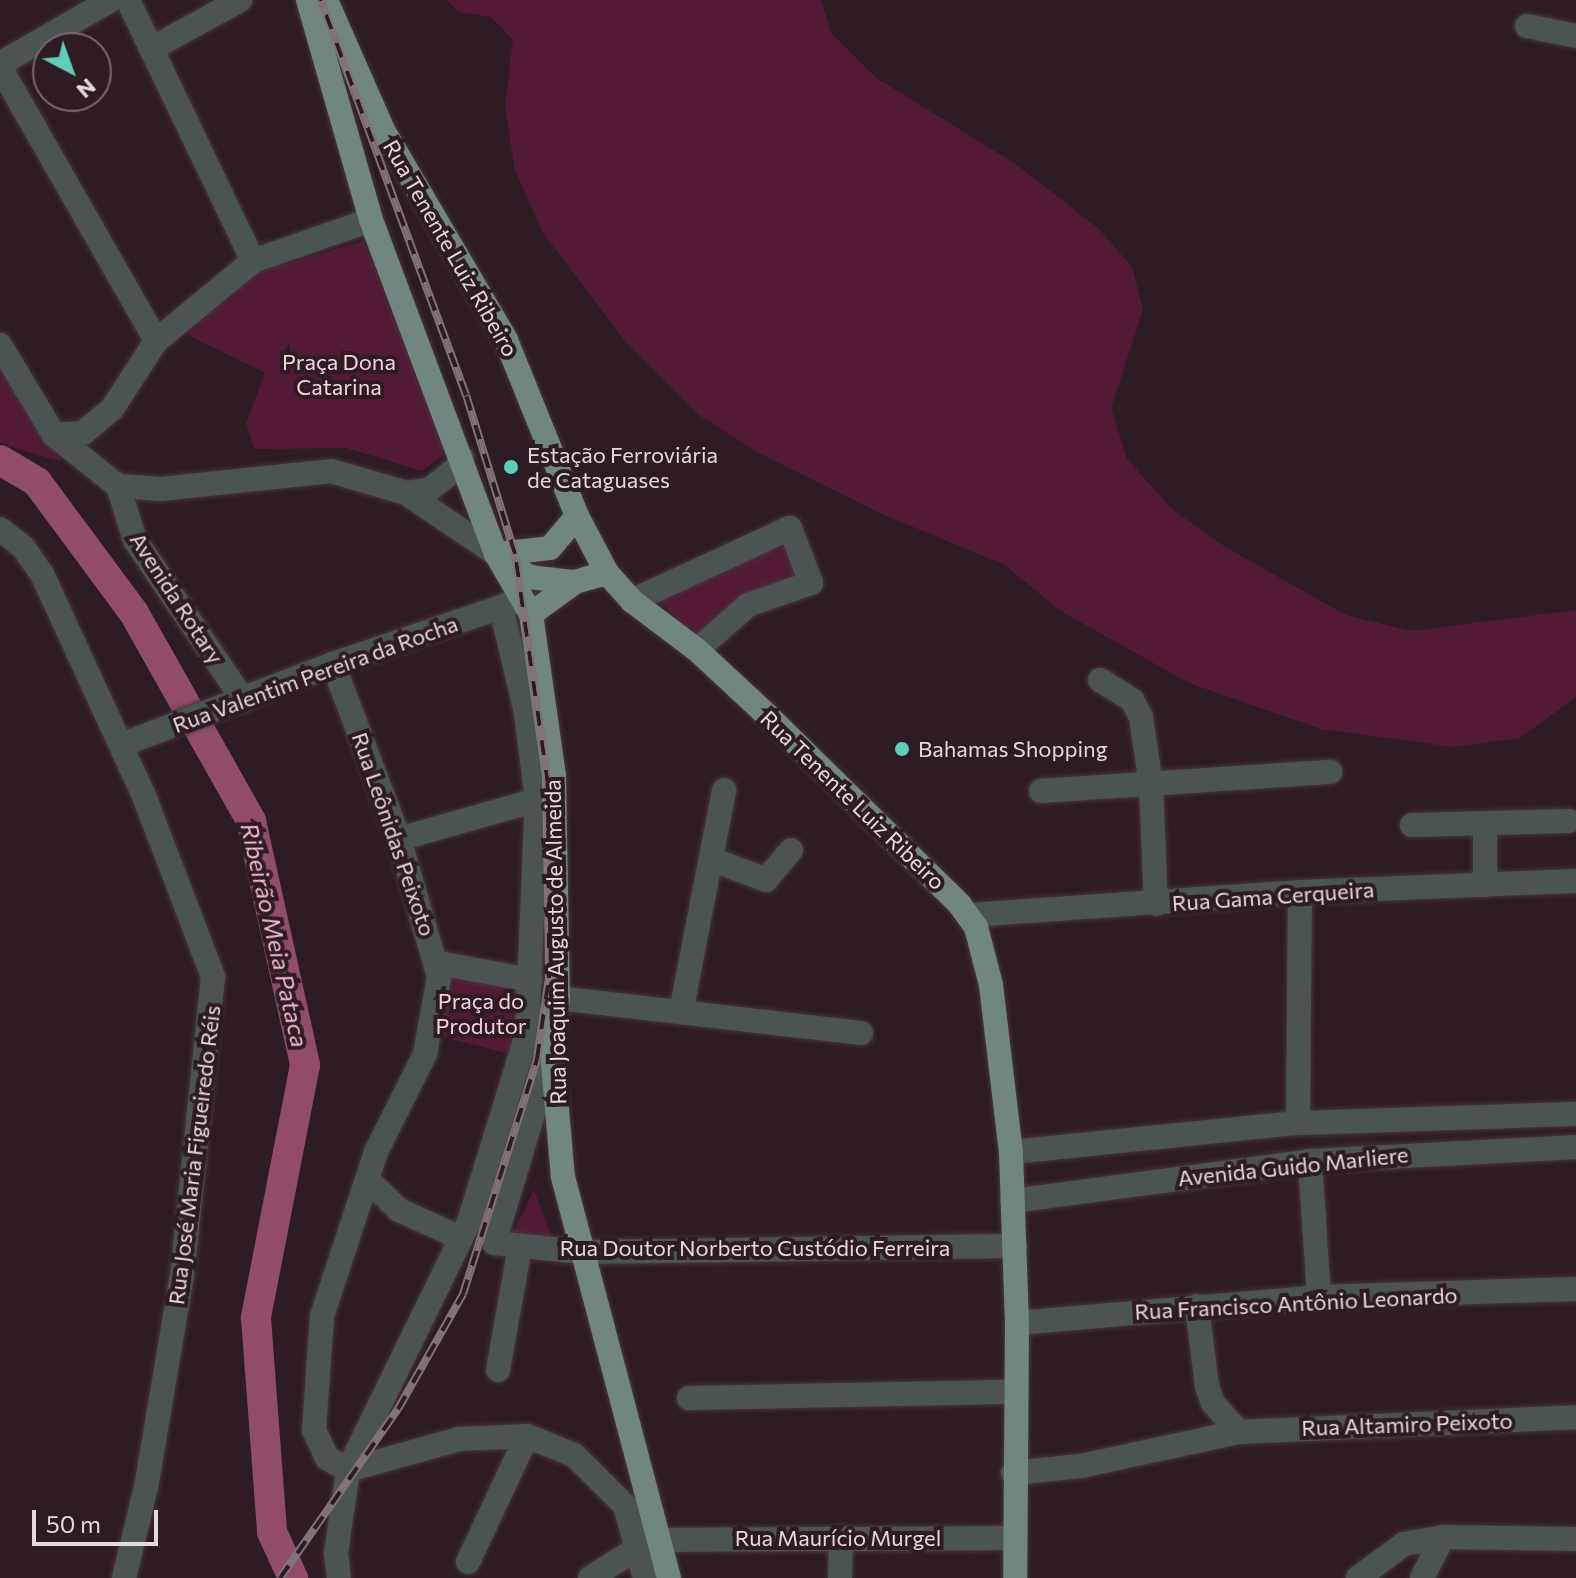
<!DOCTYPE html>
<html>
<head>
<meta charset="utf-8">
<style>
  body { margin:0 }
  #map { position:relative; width:1576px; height:1578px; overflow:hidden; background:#2d1c23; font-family:Commissioner,sans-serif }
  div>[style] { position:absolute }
  .green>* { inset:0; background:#531a35 }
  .river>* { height:30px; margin:-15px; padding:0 15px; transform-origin:15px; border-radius:15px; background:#904c69 }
  .roads { filter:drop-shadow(0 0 2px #47363d) drop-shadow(0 0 2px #47363d) }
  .minor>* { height:24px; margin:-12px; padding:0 12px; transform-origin:12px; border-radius:12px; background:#4b5452 }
  .major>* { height:24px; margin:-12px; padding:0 12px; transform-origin:12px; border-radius:12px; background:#728681 }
  .rail>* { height:8px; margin-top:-4px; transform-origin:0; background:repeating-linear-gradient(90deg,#2d1c23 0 15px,#807277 0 30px); box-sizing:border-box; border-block:2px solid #807277 }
  .dots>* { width:22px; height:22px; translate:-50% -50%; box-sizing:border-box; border:4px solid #2d1c23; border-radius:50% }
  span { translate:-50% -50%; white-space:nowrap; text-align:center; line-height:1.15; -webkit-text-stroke:8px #2d1c23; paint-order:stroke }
  .street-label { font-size:22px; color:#e5d9dd }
  .park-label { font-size:22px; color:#fad0df }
  .poi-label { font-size:22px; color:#e5d9dd }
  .left { translate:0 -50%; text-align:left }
  .water-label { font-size:24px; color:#f6b9d0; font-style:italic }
  .north { position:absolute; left:32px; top:32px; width:80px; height:80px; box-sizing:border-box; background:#2d1c23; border:2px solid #77686d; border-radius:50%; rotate:139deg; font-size:22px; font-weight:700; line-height:32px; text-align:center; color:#e5d9dd }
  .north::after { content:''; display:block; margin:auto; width:28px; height:36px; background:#5eceb8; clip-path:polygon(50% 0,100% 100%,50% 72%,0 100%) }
  .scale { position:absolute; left:32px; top:1510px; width:126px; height:36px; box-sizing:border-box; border:4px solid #e5d9dd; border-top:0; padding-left:10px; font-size:24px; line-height:28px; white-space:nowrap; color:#e5d9dd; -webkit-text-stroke:6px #2d1c23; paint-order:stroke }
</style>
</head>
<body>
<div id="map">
  <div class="green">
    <i style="clip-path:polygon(447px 0,821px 0,831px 33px,875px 77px,1017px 165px,1099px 229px,1132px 267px,1143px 310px,1111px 408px,1127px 459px,1173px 510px,1227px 548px,1346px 615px,1411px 631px,1576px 610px,1576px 697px,1520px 738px,1454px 747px,1321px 729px,1189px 683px,1059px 610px,1005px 565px,882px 514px,757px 452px,699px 415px,625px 341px,543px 233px,515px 171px,505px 106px,513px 40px,491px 17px,459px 12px)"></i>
    <i style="clip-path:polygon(363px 241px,449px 451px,422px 471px,347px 448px,254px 449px,246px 423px,265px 373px,186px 334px,256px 273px)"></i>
    <i style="clip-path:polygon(0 364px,62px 462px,0 443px)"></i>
    <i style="clip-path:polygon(788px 538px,805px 575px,701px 643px,655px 596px)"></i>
    <i style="clip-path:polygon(450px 974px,520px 987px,514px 1055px,443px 1037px)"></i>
    <i style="clip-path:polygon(534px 1190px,553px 1240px,512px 1235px)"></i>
  </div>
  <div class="river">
    <i style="left:0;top:460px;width:43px;rotate:30.7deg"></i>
    <i style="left:37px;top:482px;width:163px;rotate:53.5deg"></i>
    <i style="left:134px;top:613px;width:239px;rotate:60.6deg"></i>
    <i style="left:251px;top:821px;width:250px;rotate:77.5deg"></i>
    <i style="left:305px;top:1065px;width:258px;rotate:101deg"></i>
    <i style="left:256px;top:1318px;width:215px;rotate:85.7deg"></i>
    <i style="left:272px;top:1532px;width:51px;rotate:65.5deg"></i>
  </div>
  <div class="roads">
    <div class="minor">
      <i style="left:128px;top:0;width:289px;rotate:64.4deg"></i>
      <i style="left:1527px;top:26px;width:50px;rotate:11.5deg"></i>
      <i style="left:151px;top:49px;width:102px;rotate:-28.8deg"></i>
      <i style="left:0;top:64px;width:128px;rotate:-30deg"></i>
      <i style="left:0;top:67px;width:315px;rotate:60.3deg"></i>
      <i style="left:0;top:345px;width:105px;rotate:59deg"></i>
      <i style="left:54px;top:435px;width:82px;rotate:38.6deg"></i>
      <i style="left:118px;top:486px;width:57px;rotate:72.5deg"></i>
      <i style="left:135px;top:540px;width:194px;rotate:55.9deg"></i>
      <i style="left:54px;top:435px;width:29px;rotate:-4deg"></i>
      <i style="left:83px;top:433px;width:38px;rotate:-40deg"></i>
      <i style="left:112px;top:409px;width:81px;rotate:-57.1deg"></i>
      <i style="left:156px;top:341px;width:126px;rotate:-39.5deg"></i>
      <i style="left:253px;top:261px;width:125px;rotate:-19.2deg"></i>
      <i style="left:118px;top:486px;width:43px;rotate:4deg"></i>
      <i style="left:161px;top:489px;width:171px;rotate:-6deg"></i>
      <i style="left:331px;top:471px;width:78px;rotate:16.3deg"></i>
      <i style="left:406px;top:493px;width:109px;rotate:34.1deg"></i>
      <i style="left:406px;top:493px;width:24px;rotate:-9deg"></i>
      <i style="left:430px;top:489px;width:34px;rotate:-38deg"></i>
      <i style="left:457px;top:468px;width:11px;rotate:-63deg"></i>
      <i style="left:0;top:529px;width:29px;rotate:38deg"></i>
      <i style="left:23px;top:547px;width:33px;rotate:55deg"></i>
      <i style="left:42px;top:574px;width:244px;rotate:65.3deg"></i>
      <i style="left:144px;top:796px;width:194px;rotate:69.1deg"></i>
      <i style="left:213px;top:977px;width:300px;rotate:95.9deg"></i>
      <i style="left:182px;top:1275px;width:215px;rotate:99.6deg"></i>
      <i style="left:146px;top:1487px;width:94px;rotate:103.6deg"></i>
      <i style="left:632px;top:601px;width:174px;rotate:-24.8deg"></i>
      <i style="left:790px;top:528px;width:59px;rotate:69.1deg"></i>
      <i style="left:811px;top:583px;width:67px;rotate:160.8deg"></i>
      <i style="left:748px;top:605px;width:68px;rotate:138.6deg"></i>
      <i style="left:333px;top:664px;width:187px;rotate:69.3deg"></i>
      <i style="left:399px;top:839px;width:144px;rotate:73.8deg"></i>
      <i style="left:439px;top:977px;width:78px;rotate:100.3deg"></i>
      <i style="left:425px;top:1054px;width:110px;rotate:116.6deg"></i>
      <i style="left:376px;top:1152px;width:173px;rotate:108.2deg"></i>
      <i style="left:322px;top:1316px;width:114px;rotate:94deg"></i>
      <i style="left:314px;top:1430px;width:31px;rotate:65deg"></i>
      <i style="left:327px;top:1458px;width:24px;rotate:30deg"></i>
      <i style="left:1100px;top:680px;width:38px;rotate:32deg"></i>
      <i style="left:1132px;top:700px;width:19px;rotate:62deg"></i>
      <i style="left:1141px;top:717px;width:69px;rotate:81.6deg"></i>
      <i style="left:1151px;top:785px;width:119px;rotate:87.6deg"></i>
      <i style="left:121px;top:745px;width:227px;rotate:-20.9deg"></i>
      <i style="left:333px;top:664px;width:190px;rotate:-18.7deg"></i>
      <i style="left:1041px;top:791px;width:290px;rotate:-3.8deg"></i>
      <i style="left:1412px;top:825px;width:157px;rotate:-1.5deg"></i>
      <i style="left:1485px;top:825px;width:60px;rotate:90deg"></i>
      <i style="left:399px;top:839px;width:143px;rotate:-15.8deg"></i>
      <i style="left:711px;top:859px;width:59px;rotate:20.9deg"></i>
      <i style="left:766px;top:880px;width:39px;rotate:-50deg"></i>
      <i style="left:970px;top:915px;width:331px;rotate:-4deg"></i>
      <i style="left:1300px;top:892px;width:276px;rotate:-2.3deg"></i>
      <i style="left:438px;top:963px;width:94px;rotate:10.5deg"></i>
      <i style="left:558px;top:998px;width:305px;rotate:6.6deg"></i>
      <i style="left:681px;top:1012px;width:226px;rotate:-79deg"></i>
      <i style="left:551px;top:1054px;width:197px;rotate:106.8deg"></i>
      <i style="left:494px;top:1243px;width:89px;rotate:5.8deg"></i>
      <i style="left:583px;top:1252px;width:432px;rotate:-0.8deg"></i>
      <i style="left:1298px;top:1123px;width:231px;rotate:-89.5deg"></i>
      <i style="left:1011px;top:1152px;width:288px;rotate:-5.8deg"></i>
      <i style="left:1298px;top:1123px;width:278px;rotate:-1.9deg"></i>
      <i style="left:1310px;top:1161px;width:136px;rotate:86.2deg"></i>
      <i style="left:367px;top:1179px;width:45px;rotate:44.1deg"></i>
      <i style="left:399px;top:1210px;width:68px;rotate:24.3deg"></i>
      <i style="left:1012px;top:1201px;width:301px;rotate:-7.6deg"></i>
      <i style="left:1310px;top:1161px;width:266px;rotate:-3deg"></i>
      <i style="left:1197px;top:1306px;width:81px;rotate:82.9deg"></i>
      <i style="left:1207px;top:1386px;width:18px;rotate:71deg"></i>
      <i style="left:1213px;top:1403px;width:38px;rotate:49deg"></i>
      <i style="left:1017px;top:1323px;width:303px;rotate:-4.9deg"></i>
      <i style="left:1319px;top:1297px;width:257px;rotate:-1.8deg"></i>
      <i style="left:498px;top:1370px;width:126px;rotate:-79.9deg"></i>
      <i style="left:689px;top:1398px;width:326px;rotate:-1.1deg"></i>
      <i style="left:348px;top:1470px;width:115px;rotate:-15.6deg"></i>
      <i style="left:459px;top:1439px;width:68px;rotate:-2.5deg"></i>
      <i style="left:527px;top:1436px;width:51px;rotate:22deg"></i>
      <i style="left:574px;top:1455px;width:121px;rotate:44.7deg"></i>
      <i style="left:660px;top:1540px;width:355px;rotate:-0.3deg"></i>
      <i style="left:1013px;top:1473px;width:68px;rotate:-5.9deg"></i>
      <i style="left:1081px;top:1466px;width:161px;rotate:-12.2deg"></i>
      <i style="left:1238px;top:1432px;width:338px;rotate:-2.5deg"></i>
      <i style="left:626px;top:1509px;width:72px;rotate:74.6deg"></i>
      <i style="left:468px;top:1562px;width:139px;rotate:-64.9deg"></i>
      <i style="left:339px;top:1578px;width:25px;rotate:-97deg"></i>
      <i style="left:336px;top:1553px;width:84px;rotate:-81.8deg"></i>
      <i style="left:348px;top:1470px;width:276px;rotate:-64deg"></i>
      <i style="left:469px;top:1222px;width:196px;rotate:-72.8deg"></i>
      <i style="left:527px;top:1035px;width:235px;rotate:-87.6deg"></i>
      <i style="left:537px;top:800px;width:88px;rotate:-97.2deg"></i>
      <i style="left:526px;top:713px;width:109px;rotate:-103.3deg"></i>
      <i style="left:590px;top:1578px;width:57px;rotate:-32deg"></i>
      <i style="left:840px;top:1578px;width:41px;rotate:-88.6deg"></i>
      <i style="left:1358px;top:1578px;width:57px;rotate:-36.5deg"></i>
      <i style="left:1404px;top:1544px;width:40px;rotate:-10deg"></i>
      <i style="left:1443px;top:1537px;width:133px;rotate:0.9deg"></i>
      <i style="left:1422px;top:1578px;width:46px;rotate:-62.9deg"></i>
    </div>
    <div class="major">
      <i style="left:308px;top:0;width:229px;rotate:74deg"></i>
      <i style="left:371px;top:220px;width:357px;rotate:69.5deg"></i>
      <i style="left:496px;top:554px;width:69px;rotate:59.7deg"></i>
      <i style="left:531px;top:614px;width:163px;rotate:81.9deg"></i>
      <i style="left:554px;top:775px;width:223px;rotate:89deg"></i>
      <i style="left:558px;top:998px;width:54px;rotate:96.3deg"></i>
      <i style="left:552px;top:1052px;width:125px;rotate:85deg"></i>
      <i style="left:563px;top:1177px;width:415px;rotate:75.2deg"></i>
      <i style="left:326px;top:0;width:142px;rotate:66.3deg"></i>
      <i style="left:383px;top:130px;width:243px;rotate:59.6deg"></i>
      <i style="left:506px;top:340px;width:190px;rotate:68deg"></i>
      <i style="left:577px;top:516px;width:64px;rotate:62.2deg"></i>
      <i style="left:607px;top:573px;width:38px;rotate:48deg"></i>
      <i style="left:632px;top:601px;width:81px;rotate:37deg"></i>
      <i style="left:697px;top:650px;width:97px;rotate:42.9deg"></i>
      <i style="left:768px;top:716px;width:269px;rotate:44.5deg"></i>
      <i style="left:960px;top:905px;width:27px;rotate:54deg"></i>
      <i style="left:976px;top:927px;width:60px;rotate:75.5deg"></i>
      <i style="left:991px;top:985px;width:168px;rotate:83.2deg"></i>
      <i style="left:1011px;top:1152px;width:171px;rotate:88deg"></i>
      <i style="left:1017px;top:1323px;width:255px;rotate:90.4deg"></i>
      <i style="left:496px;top:554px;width:54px;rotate:-6.3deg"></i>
      <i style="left:550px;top:548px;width:42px;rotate:-49.8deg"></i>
      <i style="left:501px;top:558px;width:34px;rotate:34deg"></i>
      <i style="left:529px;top:577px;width:44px;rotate:6.5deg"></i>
      <i style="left:531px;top:614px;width:54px;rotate:-36deg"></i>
      <i style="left:575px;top:582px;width:33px;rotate:-16deg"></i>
    </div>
  </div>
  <div class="rail">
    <i style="left:280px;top:1578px;width:206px;rotate:-55.1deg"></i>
    <i style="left:398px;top:1409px;width:132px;rotate:-60.5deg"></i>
    <i style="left:463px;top:1294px;width:246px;rotate:-72.5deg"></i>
    <i style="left:537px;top:1059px;width:82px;rotate:-81.6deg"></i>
    <i style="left:549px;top:978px;width:193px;rotate:-90.3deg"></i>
    <i style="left:548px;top:785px;width:233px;rotate:-98.1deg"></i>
    <i style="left:515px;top:554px;width:166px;rotate:-107.1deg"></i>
    <i style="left:466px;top:395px;width:421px;rotate:-110.2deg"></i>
  </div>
  <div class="dots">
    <i style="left:511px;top:467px;background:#5eceb8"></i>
    <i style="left:902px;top:749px;background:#5eceb8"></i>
  </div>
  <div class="street-label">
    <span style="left:451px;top:248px;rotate:60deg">Rua Tenente Luiz Ribeiro</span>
    <span style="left:177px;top:598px;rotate:57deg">Avenida Rotary</span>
    <span style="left:315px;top:674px;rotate:-20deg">Rua Valentim Pereira da Rocha</span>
    <span style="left:853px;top:800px;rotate:44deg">Rua Tenente Luiz Ribeiro</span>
    <span style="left:394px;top:834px;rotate:71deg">Rua Leônidas Peixoto</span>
    <span style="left:1273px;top:896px;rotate:-4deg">Rua Gama Cerqueira</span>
    <span style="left:555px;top:942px;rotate:-91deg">Rua Joaquim Augusto de Almeida</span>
    <span style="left:194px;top:1155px;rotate:-83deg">Rua José Maria Figueiredo Réis</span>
    <span style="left:1293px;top:1166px;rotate:-6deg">Avenida Guido Marliere</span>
    <span style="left:755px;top:1248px">Rua Doutor Norberto Custódio Ferreira</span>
    <span style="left:1296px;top:1303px;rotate:-3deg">Rua Francisco Antônio Leonardo</span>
    <span style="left:1407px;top:1424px;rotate:-2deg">Rua Altamiro Peixoto</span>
    <span style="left:838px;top:1538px">Rua Maurício Murgel</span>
  </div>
  <div class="park-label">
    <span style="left:339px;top:374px">Praça Dona<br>Catarina</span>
    <span style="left:481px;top:1013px">Praça do<br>Produtor</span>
  </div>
  <div class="poi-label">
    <span class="left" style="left:527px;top:467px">Estação Ferroviária<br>de Cataguases</span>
    <span class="left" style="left:918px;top:749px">Bahamas Shopping</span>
  </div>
  <div class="water-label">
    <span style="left:275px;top:935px;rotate:77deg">Ribeirão Meia Pataca</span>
  </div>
  <div class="north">N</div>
  <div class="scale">50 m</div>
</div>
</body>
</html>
